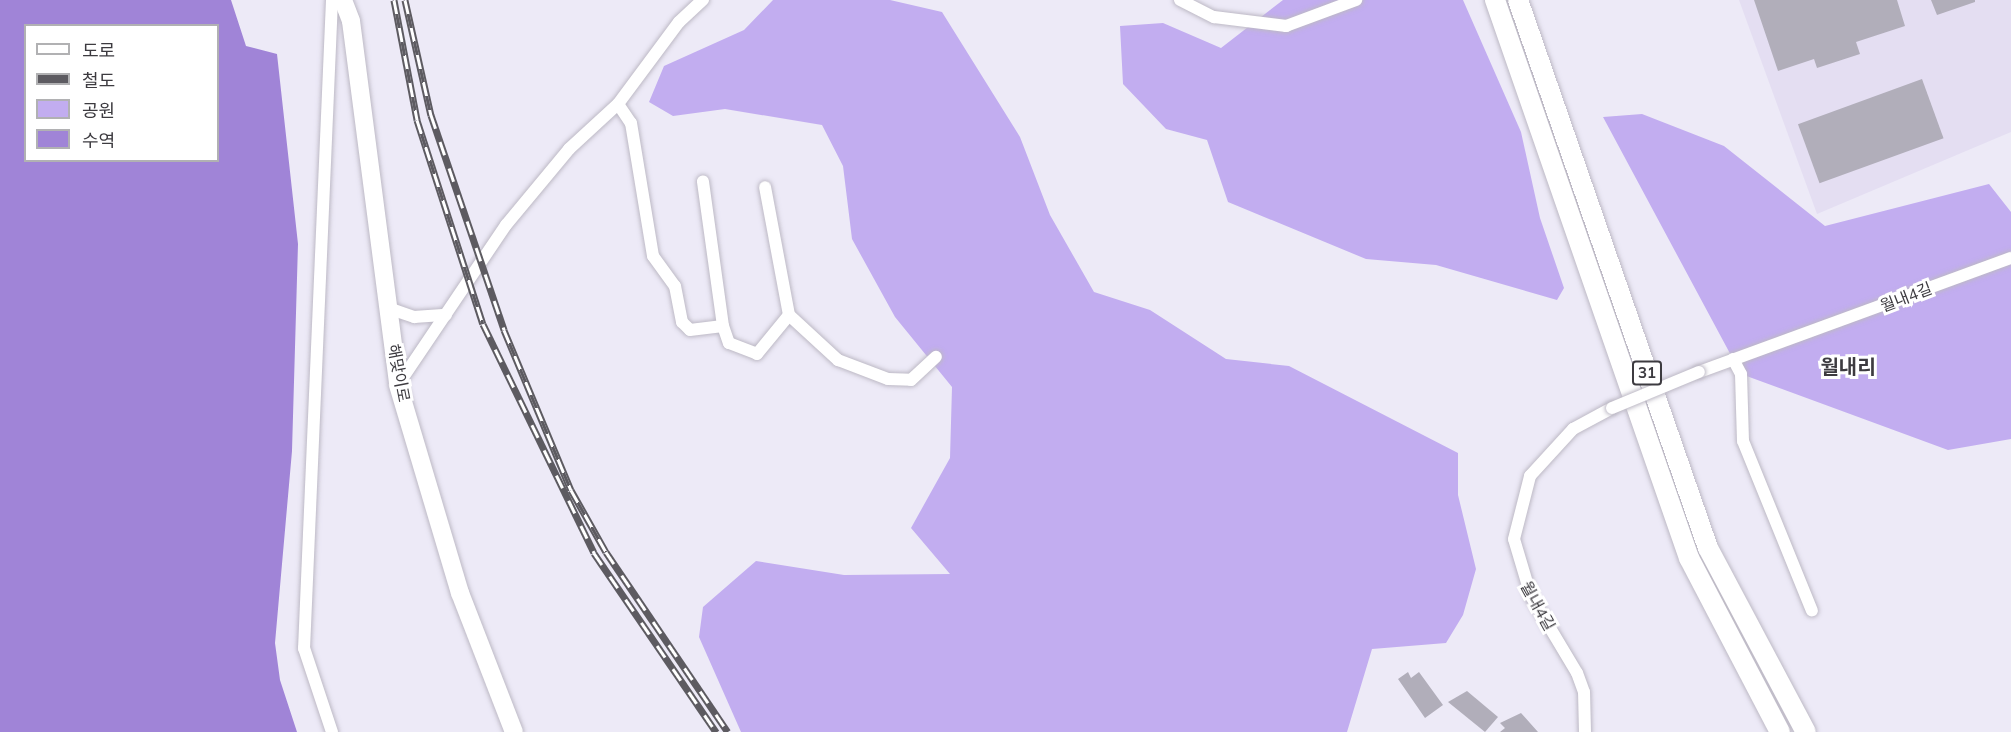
<!DOCTYPE html>
<html>
<head>
<meta charset="utf-8">
<style>
  body { margin:0 }
  #map { position:relative; width:2011px; height:732px; overflow:hidden; background:#edeaf7; font-family:Mulish,"Noto Sans KR",sans-serif }
  div>[style] { position:absolute }
  .built>* { inset:0; background:#e4def2 }
  .green>* { inset:0; background:#c2adf0 }
  .water>* { inset:0; background:#a084d7 }
  .building>* { inset:0; background:#b1aeba; transform-origin:0 0 }
  .roads { filter:drop-shadow(0 0 2px #bdb9c5) drop-shadow(0 0 2px #bdb9c5) }
  .minor>* { height:12px; margin:-6px; padding:0 6px; transform-origin:6px; border-radius:6px; background:#fff }
  .primary>* { height:18px; margin:-9px; padding:0 9px; transform-origin:9px; border-radius:9px; background:#fff }
  .trunk>* { height:20px; margin:-10px; padding:0 10px; transform-origin:10px; border-radius:10px; background:#fff }
  .rail>* { height:7px; margin-top:-3.5px; transform-origin:0; background:repeating-linear-gradient(90deg,#fff 0 14px,#5d5b61 0 28px); box-sizing:border-box; border-block:2px solid #5d5b61 }
  .bridges { filter:drop-shadow(0 0 2px #bdb9c5) drop-shadow(0 0 2px #bdb9c5) }
  .minor-bridge>* { height:12px; margin:-6px; padding:0 6px; transform-origin:6px; border-radius:6px; background:#fff }
  span { translate:-50% -50%; white-space:nowrap; text-align:center; line-height:1.15; -webkit-text-stroke:6px #fff; paint-order:stroke }
  .shield-label span { padding:2px 4px; background:#fff; border:2px solid; border-radius:4px; -webkit-text-stroke-width:0 }
  .shield-label { font-size:15px; color:#3d3b40; font-weight:700 }
  .street-label { font-size:16px; color:#3d3b40 }
  .quarter-label { font-size:20px; color:#3d3b40; font-weight:700 }
  .legend { position:absolute; left:24px; top:24px; width:195px; height:138px; box-sizing:border-box; background:#fff; border:2px solid #b1b1b3; margin:0; padding:8px 10px; list-style:none; font-size:18px; color:#3d3b40 }
  .legend li { display:flex; align-items:center; gap:12px; height:30px }
  .legend b { width:30px; border:2px solid #b1b1b3 }
</style>
</head>
<body>
<div id="map">
  <div class="built">
    <i style="clip-path:polygon(1739px 0,2011px 0,2011px 132px,1817px 214px)"></i>
  </div>
  <div class="green">
    <i style="clip-path:polygon(773px 0,890px 0,942px 12px,1020px 137px,1050px 215px,1094px 292px,1150px 310px,1226px 359px,1289px 366px,1458px 453px,1458px 495px,1476px 569px,1463px 615px,1446px 643px,1372px 649px,1347px 732px,741px 732px,699px 637px,703px 607px,756px 561px,844px 575px,950px 574px,911px 528px,950px 458px,952px 387px,895px 317px,852px 239px,843px 166px,822px 125px,725px 109px,673px 116px,649px 102px,664px 66px,744px 30px)"></i>
    <i style="clip-path:polygon(1283px 0,1463px 0,1521px 132px,1540px 218px,1564px 288px,1557px 300px,1436px 265px,1366px 259px,1228px 202px,1207px 140px,1166px 129px,1123px 84px,1120px 26px,1163px 23px,1221px 48px)"></i>
    <i style="clip-path:polygon(1642px 114px,1724px 146px,1825px 226px,1989px 184px,2011px 212px,2011px 439px,1948px 450px,1741px 374px,1603px 117px)"></i>
  </div>
  <div class="water">
    <i style="clip-path:polygon(evenodd,0 0,231px 0,246px 46px,277px 54px,298px 244px,292px 451px,275px 643px,280px 680px,297px 732px,0 732px,0 0,26px 26px,218px 26px,218px 160px,26px 160px,26px 26px)"></i>
  </div>
  <div class="building">
    <i style="clip-path:polygon(1754px 0,1897px 0,1905px 26px,1856px 42px,1860px 54px,1817px 68px,1814px 59px,1778px 71px)"></i>
    <i style="clip-path:polygon(1931px 0,1975px 0,1975px 2px,1937px 15px)"></i>
    <i style="left:1922px;top:79px;width:63px;height:132px;rotate:70deg"></i>
    <i style="clip-path:polygon(1408px 672px,1411px 678px,1419px 672px,1443px 705px,1425px 718px,1398px 679px)"></i>
    <i style="clip-path:polygon(1467px 691px,1498px 717px,1485px 732px,1448px 702px)"></i>
    <i style="clip-path:polygon(1521px 713px,1538px 732px,1500px 732px,1505px 728px,1500px 723px)"></i>
  </div>
  <div class="roads">
    <div class="minor">
      <i style="left:332px;top:0;width:649px;rotate:92.47deg"></i>
      <i style="left:304px;top:648px;width:89px;rotate:71.6deg"></i>
      <i style="left:1180px;top:0;width:38px;rotate:27deg"></i>
      <i style="left:1214px;top:17px;width:73px;rotate:7.1deg"></i>
      <i style="left:1286px;top:26px;width:75px;rotate:-20.4deg"></i>
      <i style="left:618px;top:104px;width:23px;rotate:56deg"></i>
      <i style="left:631px;top:123px;width:135px;rotate:80.6deg"></i>
      <i style="left:653px;top:256px;width:37px;rotate:54deg"></i>
      <i style="left:675px;top:286px;width:37px;rotate:79deg"></i>
      <i style="left:682px;top:322px;width:11px;rotate:45deg"></i>
      <i style="left:690px;top:330px;width:33px;rotate:-7deg"></i>
      <i style="left:723px;top:326px;width:146px;rotate:-97.9deg"></i>
      <i style="left:388px;top:308px;width:28px;rotate:19deg"></i>
      <i style="left:414px;top:317px;width:32px;rotate:-4deg"></i>
      <i style="left:789px;top:315px;width:67px;rotate:42.6deg"></i>
      <i style="left:838px;top:360px;width:53px;rotate:20.8deg"></i>
      <i style="left:888px;top:379px;width:23px;rotate:2deg"></i>
      <i style="left:911px;top:380px;width:34px;rotate:-43deg"></i>
      <i style="left:723px;top:326px;width:18px;rotate:71deg"></i>
      <i style="left:729px;top:343px;width:30px;rotate:21deg"></i>
      <i style="left:757px;top:354px;width:50px;rotate:-50.6deg"></i>
      <i style="left:789px;top:315px;width:130px;rotate:-100.6deg"></i>
      <i style="left:1733px;top:359px;width:17px;rotate:62deg"></i>
      <i style="left:1741px;top:374px;width:67px;rotate:88.3deg"></i>
      <i style="left:1743px;top:441px;width:183px;rotate:67.9deg"></i>
      <i style="left:1699px;top:372px;width:332px;rotate:-20.1deg"></i>
      <i style="left:398px;top:385px;width:193px;rotate:-56deg"></i>
      <i style="left:506px;top:225px;width:99px;rotate:-50.3deg"></i>
      <i style="left:569px;top:149px;width:67px;rotate:-42.6deg"></i>
      <i style="left:618px;top:104px;width:102px;rotate:-53.4deg"></i>
      <i style="left:679px;top:22px;width:33px;rotate:-43deg"></i>
      <i style="left:1585px;top:732px;width:40px;rotate:-91.4deg"></i>
      <i style="left:1584px;top:692px;width:20px;rotate:-110deg"></i>
      <i style="left:1577px;top:673px;width:90px;rotate:-120.9deg"></i>
      <i style="left:1531px;top:596px;width:59px;rotate:-106.6deg"></i>
      <i style="left:1514px;top:539px;width:65px;rotate:-75.7deg"></i>
      <i style="left:1530px;top:476px;width:64px;rotate:-47.5deg"></i>
      <i style="left:1573px;top:429px;width:44px;rotate:-28.3deg"></i>
    </div>
    <div class="primary">
      <i style="left:343px;top:0;width:22px;rotate:69deg"></i>
      <i style="left:351px;top:21px;width:367px;rotate:82.6deg"></i>
      <i style="left:398px;top:385px;width:217px;rotate:73.4deg"></i>
      <i style="left:460px;top:593px;width:149px;rotate:68.8deg"></i>
    </div>
    <div class="trunk">
      <i style="left:1495px;top:0;width:591px;rotate:70.83deg"></i>
      <i style="left:1689px;top:558px;width:196px;rotate:62.4deg"></i>
      <i style="left:1518px;top:0;width:580px;rotate:70.88deg"></i>
      <i style="left:1708px;top:548px;width:208px;rotate:62deg"></i>
    </div>
  </div>
  <div class="rail">
    <i style="left:394px;top:0;width:122px;rotate:79.1deg"></i>
    <i style="left:417px;top:120px;width:214px;rotate:72.1deg"></i>
    <i style="left:483px;top:324px;width:254px;rotate:64.1deg"></i>
    <i style="left:594px;top:553px;width:217px;rotate:55.7deg"></i>
    <i style="left:405px;top:0;width:118px;rotate:77.3deg"></i>
    <i style="left:431px;top:115px;width:227px;rotate:71.2deg"></i>
    <i style="left:504px;top:330px;width:173px;rotate:67.3deg"></i>
    <i style="left:571px;top:490px;width:71px;rotate:60.6deg"></i>
    <i style="left:606px;top:552px;width:217px;rotate:55.9deg"></i>
  </div>
  <div class="bridges">
    <div class="minor-bridge">
      <i style="left:1612px;top:408px;width:94px;rotate:-22.5deg"></i>
    </div>
  </div>
  <div class="shield-label">
    <span style="left:1647px;top:373px">31</span>
  </div>
  <div class="street-label">
    <span style="left:1906px;top:297px;rotate:-21deg">월내4길</span>
    <span style="left:399px;top:373px;rotate:79deg">해맞이로</span>
    <span style="left:1538px;top:606px;rotate:61deg">월내4길</span>
  </div>
  <div class="quarter-label">
    <span style="left:1848px;top:366px">월내리</span>
  </div>
  <ul class="legend">
  <li><b style="height:8px;background:#fff"></b>도로</li>
  <li><b style="height:8px;background:#5d5b61"></b>철도</li>
  <li><b style="height:16px;background:#c2adf0"></b>공원</li>
  <li><b style="height:16px;background:#a084d7"></b>수역</li>
  </ul>
</div>
</body>
</html>
